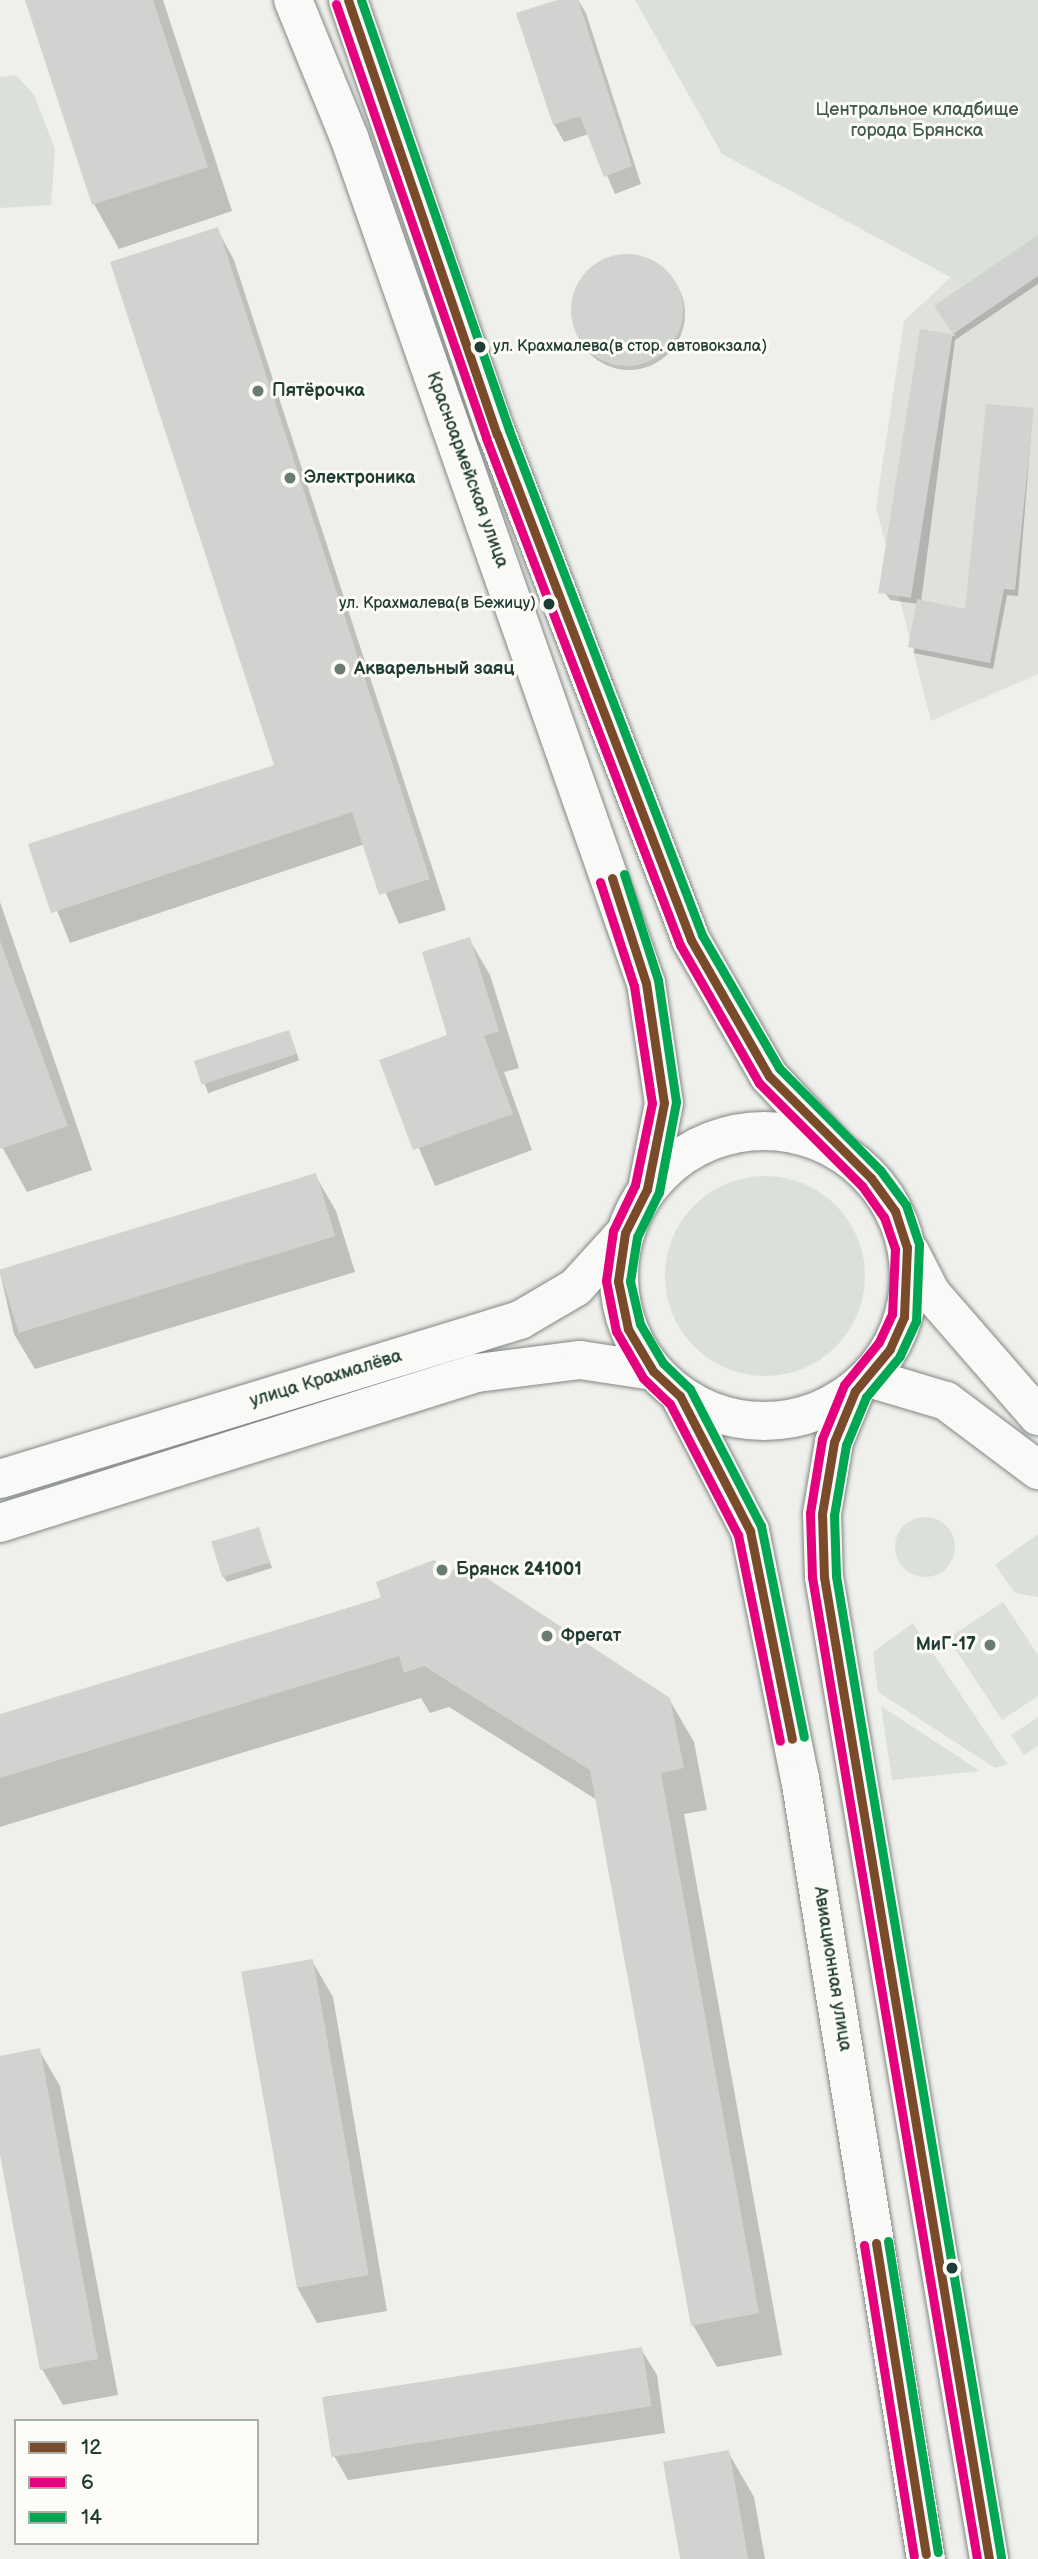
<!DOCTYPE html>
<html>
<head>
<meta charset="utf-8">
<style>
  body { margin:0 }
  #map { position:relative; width:1038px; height:2559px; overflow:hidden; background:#eff0ec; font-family:"Balsamiq Sans",sans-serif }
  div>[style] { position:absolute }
  .built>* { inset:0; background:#dee1dc }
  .green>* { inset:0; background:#dce0db }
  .round { border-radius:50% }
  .shadow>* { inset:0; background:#0003; transform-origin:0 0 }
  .building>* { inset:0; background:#d1d3d0; transform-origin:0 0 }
  .roads { filter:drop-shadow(0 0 2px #828885) drop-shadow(0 0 2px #828885) }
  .major>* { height:38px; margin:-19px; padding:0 19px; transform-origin:19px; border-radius:19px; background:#f9f9f7 }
  .major>.ring { margin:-19px; padding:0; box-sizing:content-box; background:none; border:38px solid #f9f9f7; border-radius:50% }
  .bus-1>* { height:9px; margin:-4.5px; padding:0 4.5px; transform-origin:4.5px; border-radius:4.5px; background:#7a4b2a }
  .bus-2>* { height:9px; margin:-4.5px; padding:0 4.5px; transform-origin:4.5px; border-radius:4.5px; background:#e5007d }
  .bus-3>* { height:9px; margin:-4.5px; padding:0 4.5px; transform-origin:4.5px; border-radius:4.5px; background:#00a651 }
  .dots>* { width:19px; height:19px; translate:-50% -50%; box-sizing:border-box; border:4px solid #fdfcf7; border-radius:50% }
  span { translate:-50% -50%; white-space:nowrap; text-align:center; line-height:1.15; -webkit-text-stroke:6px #fdfcf7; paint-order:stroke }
  .bus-label { font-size:16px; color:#1f3d34 }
  .left { translate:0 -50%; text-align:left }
  .right { translate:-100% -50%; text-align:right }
  .park-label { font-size:18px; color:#425b53 }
  .poi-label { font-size:18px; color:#1f3d34; font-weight:700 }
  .street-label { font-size:18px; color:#1f3d34 }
  .legend { position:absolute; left:14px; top:2419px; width:245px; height:126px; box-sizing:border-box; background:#fdfcf7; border:2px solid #a4b0a9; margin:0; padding:9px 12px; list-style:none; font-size:21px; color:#1f3d34 }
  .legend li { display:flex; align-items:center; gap:14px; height:35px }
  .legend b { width:35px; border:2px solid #a4b0a9 }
</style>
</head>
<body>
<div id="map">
  <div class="built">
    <i style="clip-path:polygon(1038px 256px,1038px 674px,931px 721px,876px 507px,904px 321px,951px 277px,987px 296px)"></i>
  </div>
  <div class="green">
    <i style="clip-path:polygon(635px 0,1038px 0,1038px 256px,987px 297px,722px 154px)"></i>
    <i style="clip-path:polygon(16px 75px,34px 95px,55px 149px,51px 205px,0 208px,0 77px)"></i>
    <i class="round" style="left:665px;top:1176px;width:200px;height:200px"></i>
    <i class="round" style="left:895px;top:1517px;width:60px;height:60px"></i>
    <i style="clip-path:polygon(1038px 1534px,1038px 1597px,1015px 1593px,995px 1565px)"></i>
    <i style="clip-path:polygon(1003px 1602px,1038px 1655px,1038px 1696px,1002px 1720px,948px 1638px)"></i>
    <i style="clip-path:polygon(913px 1623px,1007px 1764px,995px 1768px,878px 1692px,873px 1652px)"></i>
    <i style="clip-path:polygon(881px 1706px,980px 1771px,892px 1780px)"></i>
    <i style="clip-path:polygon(1038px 1717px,1038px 1746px,1024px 1755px,1011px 1735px)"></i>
  </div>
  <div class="shadow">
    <i style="clip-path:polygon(28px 0,163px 0,232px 211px,119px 249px,94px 204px)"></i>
    <i style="clip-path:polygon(563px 0,578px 0,586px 13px,641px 184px,615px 194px,589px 134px,564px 142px,554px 124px)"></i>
    <i style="clip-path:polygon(217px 229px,234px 260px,446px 910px,399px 924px,365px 844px,70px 943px,31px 845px,276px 766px)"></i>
    <i style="clip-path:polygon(1038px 237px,1038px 284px,955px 340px,921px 602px,967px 611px,1033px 410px,1018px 596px,1007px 595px,993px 669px,914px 653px,918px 604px,890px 600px,886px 594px,922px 331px,955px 336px,940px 313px)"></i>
    <i class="round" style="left:573px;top:258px;width:112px;height:112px"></i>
    <i style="clip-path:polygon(0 902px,92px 1170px,27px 1192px,0 1143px)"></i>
    <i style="clip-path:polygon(469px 939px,490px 975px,519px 1068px,504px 1072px,532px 1150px,435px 1186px,382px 1061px,450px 1036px)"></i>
    <i style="left:289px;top:1032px;width:30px;height:97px;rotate:70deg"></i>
    <i style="clip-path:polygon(315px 1175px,336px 1211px,355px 1272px,35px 1369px,14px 1334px,0 1272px)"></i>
    <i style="clip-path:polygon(258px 1529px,272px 1568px,227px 1582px,223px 1576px)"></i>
    <i style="clip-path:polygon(451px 1576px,669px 1699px,694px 1742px,707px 1810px,684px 1814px,782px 2355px,717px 2367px,693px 2325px,597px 1800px,449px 1707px,430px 1713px,421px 1698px,0 1827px,0 1716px)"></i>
    <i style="clip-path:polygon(312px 1961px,333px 1997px,387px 2311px,317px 2323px,297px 2287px)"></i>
    <i style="clip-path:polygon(39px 2050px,60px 2086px,118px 2395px,63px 2405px,42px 2369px,0 2145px,0 2058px)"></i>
    <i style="clip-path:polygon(641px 2349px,657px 2375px,665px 2433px,348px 2480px,333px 2454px,324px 2397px)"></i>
    <i style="clip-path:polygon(728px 2452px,754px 2497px,765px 2559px,682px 2559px)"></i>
  </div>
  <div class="building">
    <i style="clip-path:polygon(25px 0,153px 0,208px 167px,92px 205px)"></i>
    <i style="clip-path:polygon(557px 0,578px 0,632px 166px,604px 177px,580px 116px,553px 125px,516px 13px)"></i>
    <i style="clip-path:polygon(218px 227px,430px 879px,379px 895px,352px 812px,51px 913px,28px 844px,274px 765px,110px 262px)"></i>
    <i style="clip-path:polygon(1038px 235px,1038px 276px,953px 334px,934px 306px)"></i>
    <i class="round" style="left:571px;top:254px;width:112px;height:112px"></i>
    <i style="left:920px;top:329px;width:33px;height:267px;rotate:9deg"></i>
    <i style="clip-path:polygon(986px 404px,1034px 408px,1015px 590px,1004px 589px,990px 663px,908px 647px,917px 599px,965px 609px)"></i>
    <i style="clip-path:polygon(470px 937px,499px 1031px,484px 1036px,513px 1114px,413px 1150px,379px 1060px,447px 1035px,422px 952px)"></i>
    <i style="clip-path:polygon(0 941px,68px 1126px,0 1149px)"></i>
    <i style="left:289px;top:1030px;width:25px;height:100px;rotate:72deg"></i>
    <i style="left:316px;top:1173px;width:66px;height:331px;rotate:73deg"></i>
    <i style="left:259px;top:1527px;width:37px;height:50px;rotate:73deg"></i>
    <i style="clip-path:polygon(434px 1560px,451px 1573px,459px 1560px,670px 1698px,684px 1768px,661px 1773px,759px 2313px,691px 2326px,590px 1770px,424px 1666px,404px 1673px,399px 1656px,0 1778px,0 1714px,381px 1598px,376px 1582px)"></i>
    <i style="left:313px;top:1959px;width:321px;height:73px;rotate:80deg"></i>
    <i style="clip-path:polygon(40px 2048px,98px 2359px,40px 2370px,0 2155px,0 2056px)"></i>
    <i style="left:642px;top:2347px;width:60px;height:324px;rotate:81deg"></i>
    <i style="left:729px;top:2450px;width:111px;height:67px;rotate:80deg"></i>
  </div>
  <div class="roads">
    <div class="major">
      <i style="left:293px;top:0;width:148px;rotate:67.8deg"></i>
      <i style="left:349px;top:137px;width:897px;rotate:70.66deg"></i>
      <i style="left:646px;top:983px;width:121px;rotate:81.5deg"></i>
      <i style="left:664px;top:1103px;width:88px;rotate:101.2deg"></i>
      <i style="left:348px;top:0;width:459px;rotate:71.1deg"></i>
      <i style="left:497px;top:434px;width:542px;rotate:69.02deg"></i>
      <i style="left:691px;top:940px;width:157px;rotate:60.2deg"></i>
      <i style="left:769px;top:1076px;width:103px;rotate:47deg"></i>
      <i class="ring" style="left:619px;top:1131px;width:252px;height:252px"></i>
      <i style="left:910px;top:1252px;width:46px;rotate:62.9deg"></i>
      <i style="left:931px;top:1293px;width:163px;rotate:49deg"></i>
      <i style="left:869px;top:1378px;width:80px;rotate:16.6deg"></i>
      <i style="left:946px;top:1401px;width:115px;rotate:36.9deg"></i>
      <i style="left:855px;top:1391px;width:55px;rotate:112.4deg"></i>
      <i style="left:834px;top:1442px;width:73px;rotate:99.5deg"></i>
      <i style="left:822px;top:1514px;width:63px;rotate:88.2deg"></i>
      <i style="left:824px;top:1577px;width:996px;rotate:80.46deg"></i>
      <i style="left:680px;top:1396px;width:152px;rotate:62.6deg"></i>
      <i style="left:750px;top:1531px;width:252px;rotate:78.6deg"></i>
      <i style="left:800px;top:1778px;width:791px;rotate:80.84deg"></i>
      <i style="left:0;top:1479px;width:544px;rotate:-17deg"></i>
      <i style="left:520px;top:1320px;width:65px;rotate:-30.5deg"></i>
      <i style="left:576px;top:1287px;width:73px;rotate:-47.8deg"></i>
      <i style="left:0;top:1523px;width:500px;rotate:-17.46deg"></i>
      <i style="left:477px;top:1373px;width:104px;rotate:-7.2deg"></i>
      <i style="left:580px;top:1360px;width:74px;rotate:8.6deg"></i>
    </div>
  </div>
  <div class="bus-1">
    <i style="left:348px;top:0;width:459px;rotate:71.1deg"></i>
    <i style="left:497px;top:434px;width:542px;rotate:69.02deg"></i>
    <i style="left:691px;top:940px;width:157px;rotate:60.2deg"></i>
    <i style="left:769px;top:1076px;width:144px;rotate:45deg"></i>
    <i style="left:871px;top:1178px;width:41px;rotate:54deg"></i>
    <i style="left:895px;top:1211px;width:38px;rotate:72deg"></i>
    <i style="left:907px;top:1247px;width:70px;rotate:92.5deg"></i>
    <i style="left:904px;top:1317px;width:35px;rotate:114deg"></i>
    <i style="left:890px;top:1349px;width:55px;rotate:129.8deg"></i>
    <i style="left:855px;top:1391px;width:55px;rotate:112.4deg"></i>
    <i style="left:834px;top:1442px;width:73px;rotate:99.5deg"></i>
    <i style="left:822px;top:1514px;width:63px;rotate:88.2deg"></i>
    <i style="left:824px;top:1577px;width:996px;rotate:80.46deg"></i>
    <i style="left:612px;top:878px;width:110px;rotate:72.1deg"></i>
    <i style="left:646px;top:983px;width:121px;rotate:81.5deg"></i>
    <i style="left:664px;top:1103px;width:88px;rotate:101.2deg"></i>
    <i style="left:647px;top:1189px;width:49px;rotate:116.6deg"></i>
    <i style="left:625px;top:1233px;width:49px;rotate:98.3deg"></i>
    <i style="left:618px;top:1281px;width:49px;rotate:78.2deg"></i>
    <i style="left:628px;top:1329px;width:49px;rotate:59.2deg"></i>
    <i style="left:653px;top:1371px;width:37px;rotate:43deg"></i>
    <i style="left:680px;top:1396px;width:152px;rotate:62.6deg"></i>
    <i style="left:750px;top:1531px;width:212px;rotate:78.6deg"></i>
    <i style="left:876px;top:2243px;width:315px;rotate:80.9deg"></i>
  </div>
  <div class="bus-2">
    <i style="left:336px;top:4px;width:459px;rotate:70.9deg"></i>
    <i style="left:486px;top:438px;width:543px;rotate:69.06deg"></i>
    <i style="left:680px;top:945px;width:159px;rotate:60.2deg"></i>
    <i style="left:759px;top:1083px;width:146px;rotate:45deg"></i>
    <i style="left:862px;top:1186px;width:38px;rotate:55deg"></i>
    <i style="left:884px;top:1217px;width:34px;rotate:71deg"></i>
    <i style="left:895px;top:1249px;width:65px;rotate:92.6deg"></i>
    <i style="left:892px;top:1314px;width:31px;rotate:115deg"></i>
    <i style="left:879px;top:1342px;width:55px;rotate:129.1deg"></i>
    <i style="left:844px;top:1385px;width:58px;rotate:112.2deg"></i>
    <i style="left:822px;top:1439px;width:75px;rotate:99.2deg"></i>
    <i style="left:810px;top:1513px;width:64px;rotate:88.2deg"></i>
    <i style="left:812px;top:1577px;width:996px;rotate:80.46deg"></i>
    <i style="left:600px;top:882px;width:109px;rotate:71.9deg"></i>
    <i style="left:634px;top:986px;width:118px;rotate:81.3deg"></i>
    <i style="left:652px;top:1103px;width:84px;rotate:101.7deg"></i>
    <i style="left:635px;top:1185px;width:51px;rotate:115.6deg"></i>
    <i style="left:613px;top:1231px;width:50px;rotate:98deg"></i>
    <i style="left:606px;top:1281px;width:51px;rotate:78.7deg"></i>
    <i style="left:616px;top:1331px;width:54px;rotate:60.1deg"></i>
    <i style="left:643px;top:1378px;width:37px;rotate:44deg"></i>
    <i style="left:670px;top:1404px;width:148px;rotate:62.6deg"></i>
    <i style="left:738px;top:1535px;width:210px;rotate:78.5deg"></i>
    <i style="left:864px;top:2245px;width:315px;rotate:80.9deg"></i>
  </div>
  <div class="bus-3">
    <i style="left:361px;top:0;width:455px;rotate:71deg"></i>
    <i style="left:509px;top:430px;width:541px;rotate:69.08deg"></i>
    <i style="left:702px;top:935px;width:154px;rotate:59.9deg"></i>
    <i style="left:779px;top:1068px;width:144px;rotate:45.3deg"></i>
    <i style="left:880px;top:1170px;width:44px;rotate:53.4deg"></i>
    <i style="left:906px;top:1205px;width:41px;rotate:71.6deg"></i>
    <i style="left:919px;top:1244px;width:77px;rotate:92.2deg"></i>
    <i style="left:916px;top:1321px;width:38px;rotate:115deg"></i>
    <i style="left:900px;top:1356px;width:53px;rotate:129.7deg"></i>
    <i style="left:866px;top:1397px;width:52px;rotate:112.6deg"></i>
    <i style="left:846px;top:1445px;width:71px;rotate:99.7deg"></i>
    <i style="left:834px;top:1515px;width:61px;rotate:88.1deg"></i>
    <i style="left:836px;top:1576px;width:995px;rotate:80.45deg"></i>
    <i style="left:624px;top:874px;width:111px;rotate:72.2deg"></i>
    <i style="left:658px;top:980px;width:123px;rotate:81.6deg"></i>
    <i style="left:676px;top:1102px;width:92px;rotate:100.7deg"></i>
    <i style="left:659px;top:1192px;width:50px;rotate:116.1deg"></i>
    <i style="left:637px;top:1237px;width:45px;rotate:99deg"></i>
    <i style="left:630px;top:1281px;width:44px;rotate:76.9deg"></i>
    <i style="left:640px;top:1324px;width:45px;rotate:59.5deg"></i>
    <i style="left:663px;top:1363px;width:37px;rotate:44deg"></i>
    <i style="left:690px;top:1389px;width:154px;rotate:62.6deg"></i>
    <i style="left:761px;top:1526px;width:215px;rotate:78.5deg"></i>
    <i style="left:888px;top:2241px;width:315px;rotate:80.9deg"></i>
  </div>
  <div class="dots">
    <i style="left:480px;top:347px;background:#1f3d34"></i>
    <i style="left:258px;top:391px;background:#687c74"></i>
    <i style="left:290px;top:478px;background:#687c74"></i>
    <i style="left:549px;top:604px;background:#1f3d34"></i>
    <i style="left:340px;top:669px;background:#687c74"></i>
    <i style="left:442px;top:1570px;background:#687c74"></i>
    <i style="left:547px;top:1636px;background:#687c74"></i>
    <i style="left:990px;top:1645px;background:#687c74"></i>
    <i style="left:952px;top:2268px;background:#1f3d34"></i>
  </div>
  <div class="bus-label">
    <span class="left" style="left:493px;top:347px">ул. Крахмалева(в стор. автовокзала)</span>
    <span class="right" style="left:536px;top:604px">ул. Крахмалева(в Бежицу)</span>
  </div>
  <div class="park-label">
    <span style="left:917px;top:121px">Центральное кладбище<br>города Брянска</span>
  </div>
  <div class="poi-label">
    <span class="left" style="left:272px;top:391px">Пятёрочка</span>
    <span class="left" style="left:304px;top:478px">Электроника</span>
    <span class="left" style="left:354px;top:669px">Акварельный заяц</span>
    <span class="left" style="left:456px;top:1570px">Брянск 241001</span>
    <span class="left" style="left:561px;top:1636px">Фрегат</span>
    <span class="right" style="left:976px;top:1645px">МиГ-17</span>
  </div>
  <div class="street-label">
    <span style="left:467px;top:470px;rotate:70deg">Красноармейская улица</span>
    <span style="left:326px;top:1379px;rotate:-17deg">улица Крахмалёва</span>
    <span style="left:832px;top:1969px;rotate:81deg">Авиационная улица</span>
  </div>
  <ul class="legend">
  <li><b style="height:9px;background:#7a4b2a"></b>12</li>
  <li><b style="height:9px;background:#e5007d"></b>6</li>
  <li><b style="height:9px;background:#00a651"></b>14</li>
  </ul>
</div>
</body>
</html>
